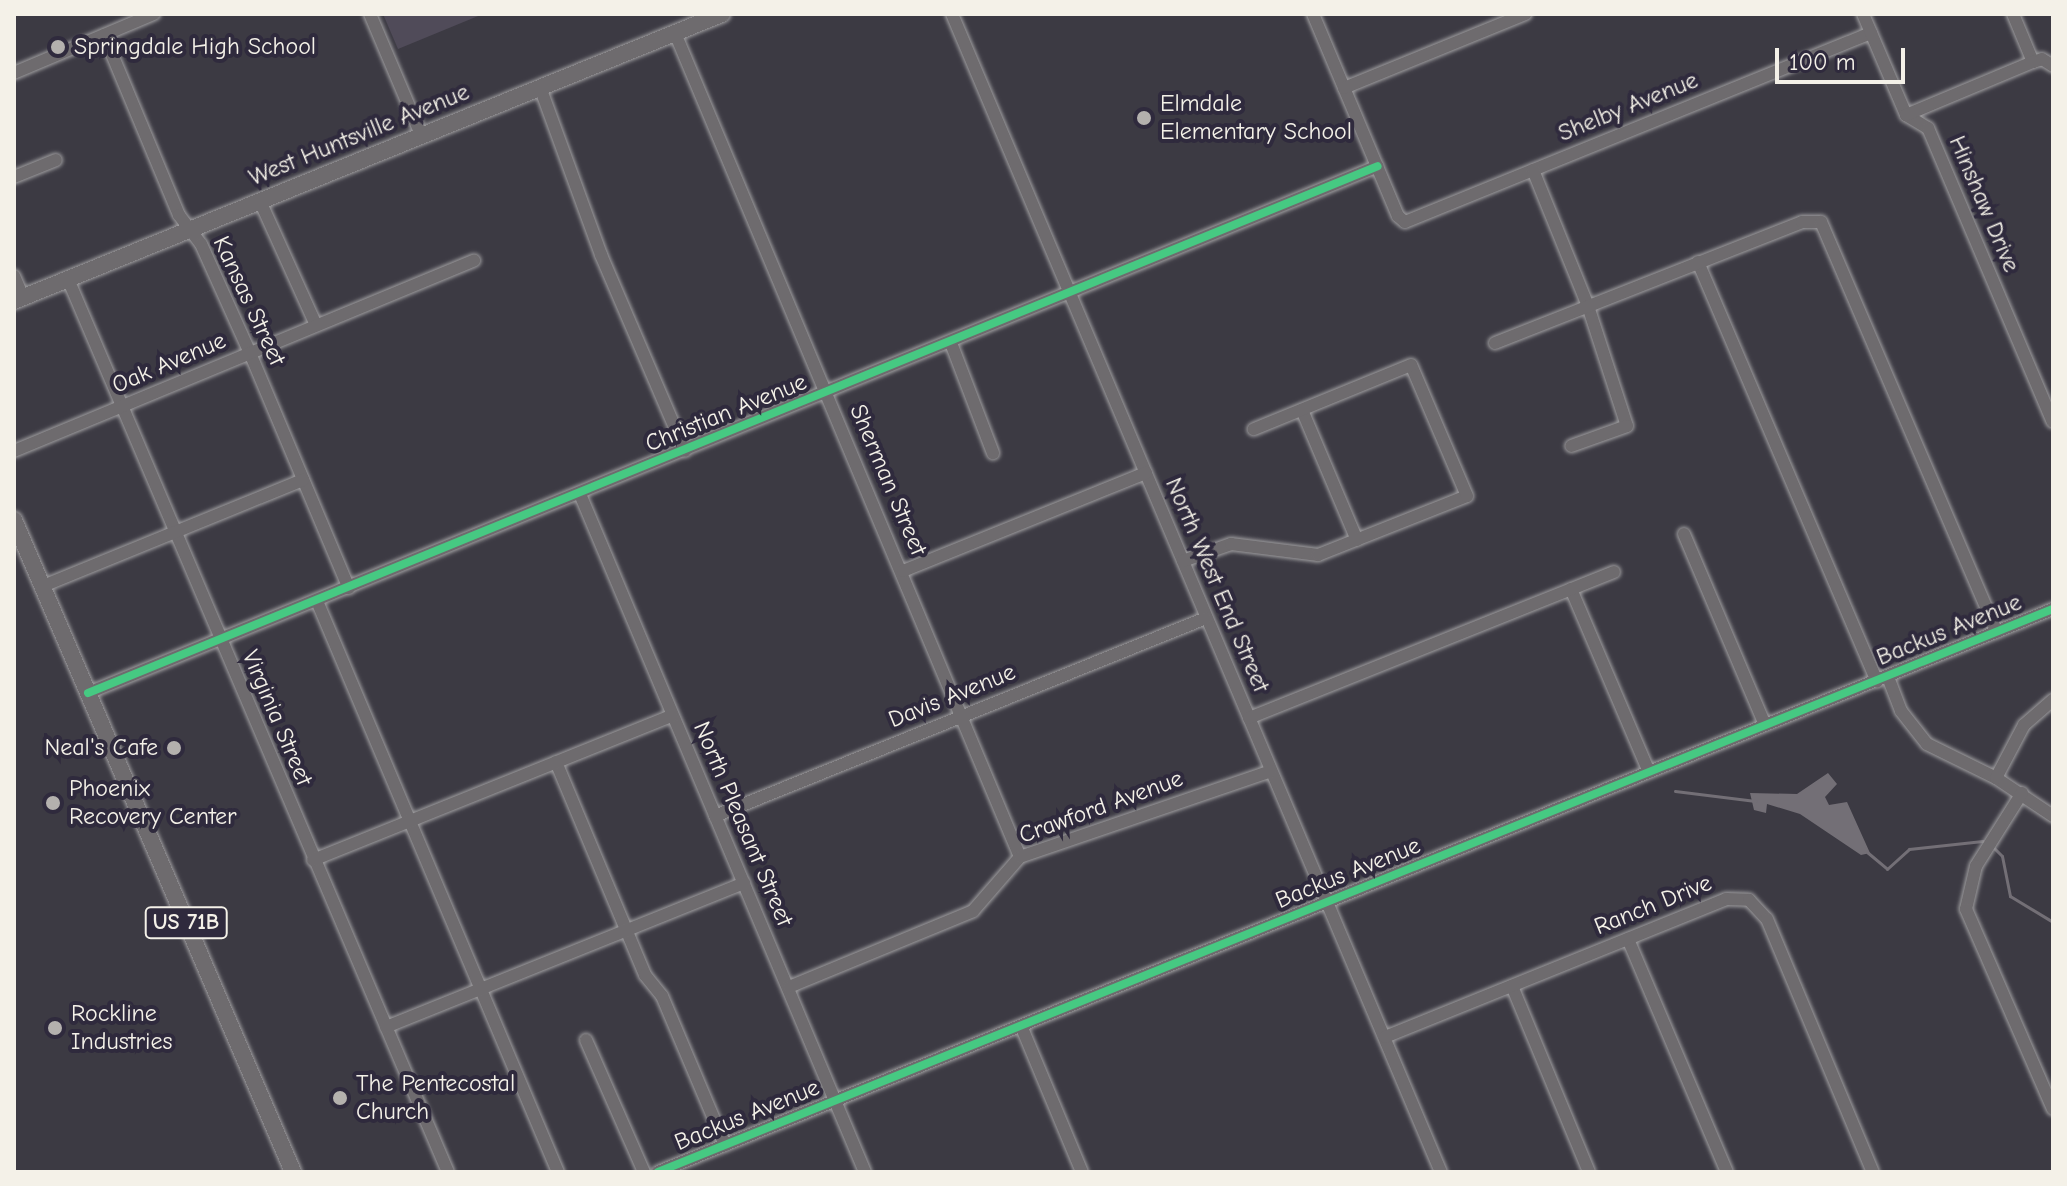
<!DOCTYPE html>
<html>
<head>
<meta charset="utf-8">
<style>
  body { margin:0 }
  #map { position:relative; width:2067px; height:1186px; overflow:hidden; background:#3c3a43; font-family:"Comic Neue",sans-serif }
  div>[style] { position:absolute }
  .green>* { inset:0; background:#504b59 }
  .water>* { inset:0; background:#736f76 }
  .stream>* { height:3px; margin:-1.5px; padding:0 1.5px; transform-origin:1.5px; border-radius:1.5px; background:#736f76 }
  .roads { filter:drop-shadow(0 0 2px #9f9ea0) drop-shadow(0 0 2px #9f9ea0) }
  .minor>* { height:12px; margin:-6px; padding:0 6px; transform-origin:6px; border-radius:6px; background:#6e6b6e }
  .major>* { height:16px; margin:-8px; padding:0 8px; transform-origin:8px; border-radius:8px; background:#6e6b6e }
  .cycleway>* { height:8px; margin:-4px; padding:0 4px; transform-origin:4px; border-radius:4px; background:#46c982 }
  .dots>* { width:22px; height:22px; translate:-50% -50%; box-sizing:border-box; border:4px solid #2f2a3d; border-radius:50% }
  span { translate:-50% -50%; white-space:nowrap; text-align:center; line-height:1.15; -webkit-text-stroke:8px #2f2a3d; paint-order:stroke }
  .shield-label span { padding:2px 6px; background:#2f2a3d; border:2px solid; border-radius:6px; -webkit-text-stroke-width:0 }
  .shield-label { font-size:22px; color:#f4f1e8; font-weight:700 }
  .poi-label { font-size:24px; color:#f4f1e8 }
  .left { translate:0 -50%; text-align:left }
  .right { translate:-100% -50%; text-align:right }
  .street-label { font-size:24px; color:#f4f1e8 }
  .frame { position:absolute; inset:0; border:16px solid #f4f1e8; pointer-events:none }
  .scale { position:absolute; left:1775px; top:48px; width:130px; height:36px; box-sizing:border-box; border:4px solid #f4f1e8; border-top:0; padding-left:10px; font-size:24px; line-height:28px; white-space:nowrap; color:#f4f1e8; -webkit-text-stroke:6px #2f2a3d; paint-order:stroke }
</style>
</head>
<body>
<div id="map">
  <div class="green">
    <i style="clip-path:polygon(383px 14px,483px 14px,398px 49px)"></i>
  </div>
  <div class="water">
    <i style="clip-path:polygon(1828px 773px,1837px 784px,1825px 797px,1829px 805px,1847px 802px,1870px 853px,1861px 855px,1800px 814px,1767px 804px,1766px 813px,1754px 810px,1750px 793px,1797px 794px)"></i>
  </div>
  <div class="stream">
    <i style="left:1675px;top:791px;width:81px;rotate:7.1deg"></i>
    <i style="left:1994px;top:848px;width:11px;rotate:45deg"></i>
    <i style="left:2002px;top:856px;width:41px;rotate:78.7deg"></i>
    <i style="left:2010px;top:896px;width:50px;rotate:31.2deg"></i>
    <i style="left:1867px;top:852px;width:26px;rotate:40deg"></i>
    <i style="left:1887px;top:869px;width:30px;rotate:-42deg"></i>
    <i style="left:1909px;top:849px;width:74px;rotate:-6.2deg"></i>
  </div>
  <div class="roads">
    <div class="minor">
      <i style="left:370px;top:14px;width:131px;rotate:67.1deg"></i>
      <i style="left:952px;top:14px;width:1257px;rotate:67.11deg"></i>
      <i style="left:1313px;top:14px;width:219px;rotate:67.2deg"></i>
      <i style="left:1398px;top:216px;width:9px;rotate:41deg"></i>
      <i style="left:1405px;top:222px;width:503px;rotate:-22.08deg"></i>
      <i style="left:1863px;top:14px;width:110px;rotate:66.9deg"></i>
      <i style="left:1906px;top:115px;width:26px;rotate:31deg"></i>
      <i style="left:1928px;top:128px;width:319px;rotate:67deg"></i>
      <i style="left:2013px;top:14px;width:52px;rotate:67.4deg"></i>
      <i style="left:2033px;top:62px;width:9px;rotate:-18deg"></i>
      <i style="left:2042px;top:59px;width:13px;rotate:32deg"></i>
      <i style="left:675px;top:33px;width:893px;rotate:67.28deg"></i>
      <i style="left:104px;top:35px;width:195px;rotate:67.4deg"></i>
      <i style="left:179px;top:215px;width:36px;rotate:53deg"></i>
      <i style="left:201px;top:244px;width:120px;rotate:65.8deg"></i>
      <i style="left:250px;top:353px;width:255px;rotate:67.2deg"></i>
      <i style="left:14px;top:73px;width:152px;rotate:-22.9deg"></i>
      <i style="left:540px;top:87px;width:179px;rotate:70deg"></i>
      <i style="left:601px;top:255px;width:213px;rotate:66.8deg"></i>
      <i style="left:1344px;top:88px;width:196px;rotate:-22.2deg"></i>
      <i style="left:1906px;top:115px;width:138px;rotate:-22.7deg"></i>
      <i style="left:1533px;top:170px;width:147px;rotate:68deg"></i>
      <i style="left:1588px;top:306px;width:126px;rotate:72deg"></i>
      <i style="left:1627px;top:426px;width:59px;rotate:160.3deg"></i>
      <i style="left:14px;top:177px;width:45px;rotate:-22deg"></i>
      <i style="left:260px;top:201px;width:136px;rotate:65.7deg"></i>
      <i style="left:1698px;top:262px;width:456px;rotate:66.9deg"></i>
      <i style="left:14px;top:276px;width:23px;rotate:67deg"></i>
      <i style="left:68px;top:279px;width:970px;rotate:66.95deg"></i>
      <i style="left:951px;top:343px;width:118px;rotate:69.1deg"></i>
      <i style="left:1495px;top:343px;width:330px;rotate:-21.5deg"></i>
      <i style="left:1802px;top:222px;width:19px"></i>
      <i style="left:1821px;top:222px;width:446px;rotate:66.8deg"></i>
      <i style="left:1302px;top:410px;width:141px;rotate:67.1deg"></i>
      <i style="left:14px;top:451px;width:498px;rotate:-22.5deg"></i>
      <i style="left:580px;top:494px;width:735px;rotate:67.2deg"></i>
      <i style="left:1684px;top:534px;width:207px;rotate:67deg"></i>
      <i style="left:1183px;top:561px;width:51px;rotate:-19.5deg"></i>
      <i style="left:1231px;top:544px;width:88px;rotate:7.2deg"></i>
      <i style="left:1318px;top:555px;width:160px;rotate:-21.6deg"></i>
      <i style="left:1467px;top:496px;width:142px;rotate:-113.1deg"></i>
      <i style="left:1411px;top:365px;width:170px;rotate:157.8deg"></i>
      <i style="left:903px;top:571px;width:262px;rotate:-22deg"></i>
      <i style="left:43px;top:586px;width:281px;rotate:-22.2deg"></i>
      <i style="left:1571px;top:589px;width:199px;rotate:66.9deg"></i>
      <i style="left:317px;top:601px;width:620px;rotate:67.12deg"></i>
      <i style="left:1888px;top:677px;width:36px;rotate:69deg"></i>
      <i style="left:1901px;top:711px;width:42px;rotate:51.8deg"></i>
      <i style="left:1927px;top:744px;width:77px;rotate:26.2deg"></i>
      <i style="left:1996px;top:778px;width:69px;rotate:33.7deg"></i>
      <i style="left:88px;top:693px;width:1393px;rotate:-22.22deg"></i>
      <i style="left:1249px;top:718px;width:393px;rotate:-21.8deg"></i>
      <i style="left:556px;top:762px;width:231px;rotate:67.3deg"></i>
      <i style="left:645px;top:975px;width:27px;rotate:51deg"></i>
      <i style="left:662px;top:996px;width:162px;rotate:67.1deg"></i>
      <i style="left:1996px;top:778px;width:60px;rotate:-62.2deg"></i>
      <i style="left:2024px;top:725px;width:38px;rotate:-41deg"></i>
      <i style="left:2022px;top:793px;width:86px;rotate:122.2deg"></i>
      <i style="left:1976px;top:866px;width:44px;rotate:103.1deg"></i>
      <i style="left:1966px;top:909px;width:218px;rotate:66.5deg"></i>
      <i style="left:715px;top:816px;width:529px;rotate:-21.96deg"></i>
      <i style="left:313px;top:860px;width:387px;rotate:-21.9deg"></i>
      <i style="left:1628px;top:939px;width:253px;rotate:67deg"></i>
      <i style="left:1512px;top:986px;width:201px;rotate:67.5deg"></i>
      <i style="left:789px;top:987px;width:199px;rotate:-22.4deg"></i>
      <i style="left:973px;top:911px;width:72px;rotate:-49deg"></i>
      <i style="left:1020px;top:857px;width:265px;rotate:-18.9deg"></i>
      <i style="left:386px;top:1027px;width:386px;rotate:-21.9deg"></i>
      <i style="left:1022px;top:1028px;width:156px;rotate:67.4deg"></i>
      <i style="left:1385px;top:1037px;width:368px;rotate:-22deg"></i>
      <i style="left:1726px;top:899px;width:23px;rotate:2deg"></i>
      <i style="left:1749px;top:900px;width:26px;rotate:47deg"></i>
      <i style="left:1767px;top:919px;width:274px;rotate:67.3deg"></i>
      <i style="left:586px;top:1040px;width:144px;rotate:66.3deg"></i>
      <i style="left:658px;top:1172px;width:1504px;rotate:-21.98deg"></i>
    </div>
    <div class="major">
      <i style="left:14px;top:301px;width:764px;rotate:-22.07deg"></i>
      <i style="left:14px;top:520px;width:709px;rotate:66.83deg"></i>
    </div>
  </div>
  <div class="cycleway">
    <i style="left:88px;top:693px;width:1393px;rotate:-22.22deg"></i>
    <i style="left:658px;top:1172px;width:1504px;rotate:-21.98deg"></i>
  </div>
  <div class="dots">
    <i style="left:58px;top:47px;background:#b4b1ae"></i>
    <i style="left:1144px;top:118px;background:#b4b1ae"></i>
    <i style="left:174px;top:748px;background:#b4b1ae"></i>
    <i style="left:53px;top:803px;background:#b4b1ae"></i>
    <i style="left:55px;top:1028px;background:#b4b1ae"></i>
    <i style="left:340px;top:1098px;background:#b4b1ae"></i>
  </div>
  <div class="shield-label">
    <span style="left:186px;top:923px">US 71B</span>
  </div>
  <div class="poi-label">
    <span class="left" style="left:74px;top:47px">Springdale High School</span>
    <span class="left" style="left:1160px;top:118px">Elmdale<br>Elementary School</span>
    <span class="right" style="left:158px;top:748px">Neal's Cafe</span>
    <span class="left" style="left:69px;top:803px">Phoenix<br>Recovery Center</span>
    <span class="left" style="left:71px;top:1028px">Rockline<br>Industries</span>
    <span class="left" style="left:356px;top:1098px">The Pentecostal<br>Church</span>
  </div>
  <div class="street-label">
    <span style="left:1628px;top:107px;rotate:-22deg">Shelby Avenue</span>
    <span style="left:359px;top:135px;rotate:-22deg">West Huntsville Avenue</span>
    <span style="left:1984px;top:204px;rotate:67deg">Hinshaw Drive</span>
    <span style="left:249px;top:301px;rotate:65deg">Kansas Street</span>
    <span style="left:169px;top:363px;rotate:-23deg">Oak Avenue</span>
    <span style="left:726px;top:413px;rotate:-22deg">Christian Avenue</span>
    <span style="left:888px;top:480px;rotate:67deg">Sherman Street</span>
    <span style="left:1217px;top:585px;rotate:67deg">North West End Street</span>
    <span style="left:1949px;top:630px;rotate:-22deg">Backus Avenue</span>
    <span style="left:952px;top:696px;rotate:-22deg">Davis Avenue</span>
    <span style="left:277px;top:718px;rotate:67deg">Virginia Street</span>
    <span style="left:1101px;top:807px;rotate:-20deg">Crawford Avenue</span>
    <span style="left:743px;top:824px;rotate:67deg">North Pleasant Street</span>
    <span style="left:1348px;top:873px;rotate:-22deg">Backus Avenue</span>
    <span style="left:1653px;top:905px;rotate:-22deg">Ranch Drive</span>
    <span style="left:747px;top:1115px;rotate:-22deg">Backus Avenue</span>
  </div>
  <div class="frame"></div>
  <div class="scale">100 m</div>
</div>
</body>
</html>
